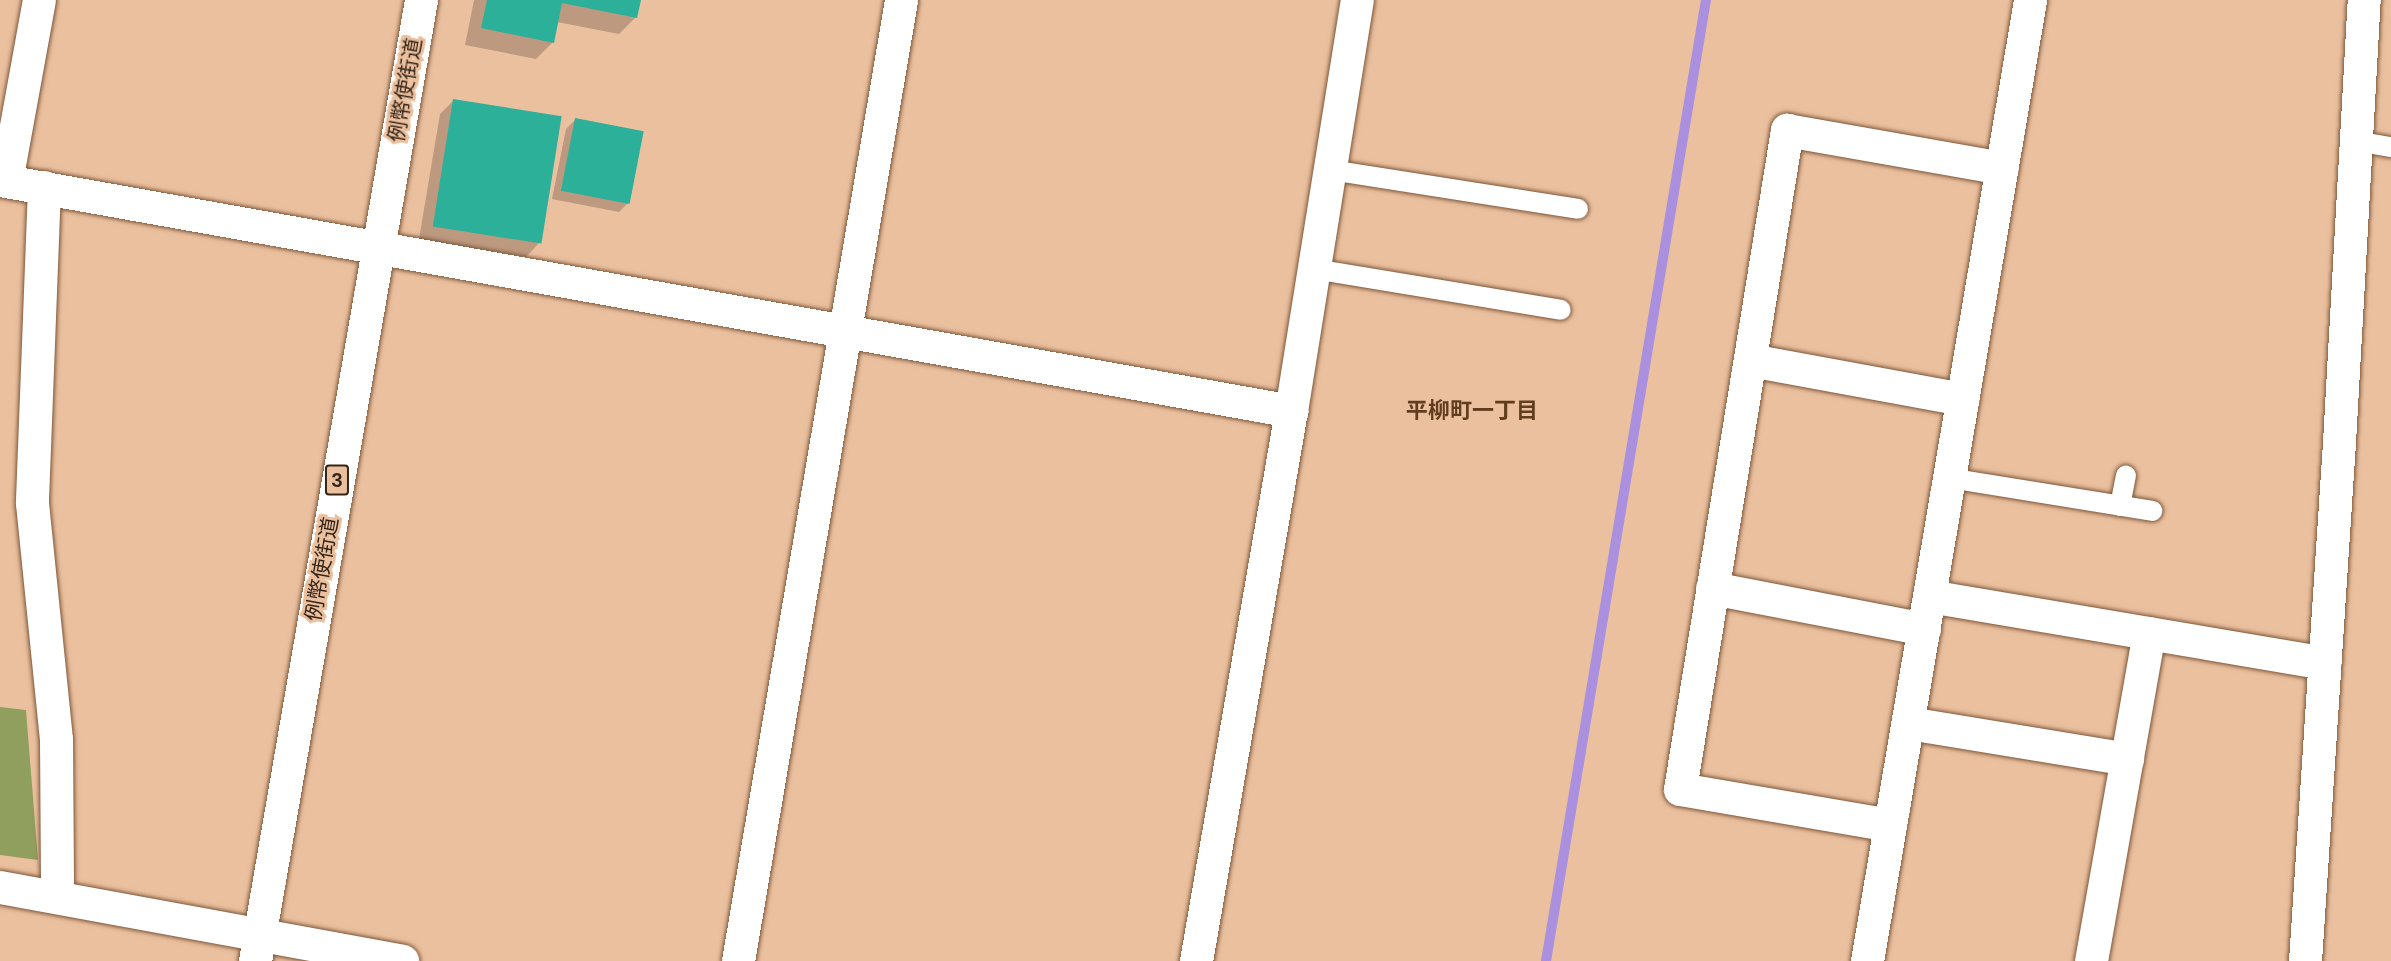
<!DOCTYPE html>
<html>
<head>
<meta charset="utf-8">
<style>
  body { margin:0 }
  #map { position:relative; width:2391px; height:961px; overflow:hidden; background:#ebc09f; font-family:"DM Sans","Noto Sans JP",sans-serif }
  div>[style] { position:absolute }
  .green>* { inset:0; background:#919f5e }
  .shadow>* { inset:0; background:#0003 }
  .stream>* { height:10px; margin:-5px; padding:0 5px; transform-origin:5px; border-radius:5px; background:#aa90de }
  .building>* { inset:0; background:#2cb09a; transform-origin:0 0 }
  .roads { filter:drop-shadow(0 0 2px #7d5739) drop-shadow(0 0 2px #7d5739) }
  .lane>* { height:20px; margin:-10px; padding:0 10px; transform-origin:10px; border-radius:10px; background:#fff }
  .street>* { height:33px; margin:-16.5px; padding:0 16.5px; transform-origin:16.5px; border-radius:16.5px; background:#fff }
  .primary>* { height:33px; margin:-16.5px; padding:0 16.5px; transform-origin:16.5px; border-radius:16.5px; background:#fff }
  span { translate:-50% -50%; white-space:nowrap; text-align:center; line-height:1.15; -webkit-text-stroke:6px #ebc09f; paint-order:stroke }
  .shield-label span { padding:2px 4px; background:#ebc09f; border:2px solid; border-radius:4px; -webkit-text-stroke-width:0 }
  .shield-label { font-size:20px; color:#342417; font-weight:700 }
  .street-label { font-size:21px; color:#342417 }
  .neighbourhood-label { font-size:22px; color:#613d1f; font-weight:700 }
</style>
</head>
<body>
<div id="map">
  <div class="green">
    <i style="clip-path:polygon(0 707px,26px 710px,38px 860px,0 855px)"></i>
  </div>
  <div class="shadow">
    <i style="clip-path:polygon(474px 0,639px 0,636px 17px,619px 34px,557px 22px,553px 42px,536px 59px,465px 45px)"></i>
    <i style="clip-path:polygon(453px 101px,539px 243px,526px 257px,419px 239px,440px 114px)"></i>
    <i style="clip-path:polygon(575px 120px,628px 203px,619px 212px,552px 199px,566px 129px)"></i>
  </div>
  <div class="stream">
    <i style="left:1546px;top:961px;width:974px;rotate:-80.55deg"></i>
  </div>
  <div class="building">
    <i style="clip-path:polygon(487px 0,641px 0,637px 18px,562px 3px,554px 43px,481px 28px)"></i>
    <i style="left:453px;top:99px;width:110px;height:129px;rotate:9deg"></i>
    <i style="left:575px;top:118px;width:70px;height:74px;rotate:11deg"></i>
  </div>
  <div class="roads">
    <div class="lane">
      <i style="left:2356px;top:141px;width:36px;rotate:10deg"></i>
      <i style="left:1330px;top:170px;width:251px;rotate:8.9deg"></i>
      <i style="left:1314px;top:269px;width:250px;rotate:9.4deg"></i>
      <i style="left:1949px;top:478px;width:206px;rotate:9.2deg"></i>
      <i style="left:2120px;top:506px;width:31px;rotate:-79deg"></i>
    </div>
    <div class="street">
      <i style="left:0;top:180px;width:1312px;rotate:10.14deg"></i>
      <i style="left:6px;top:181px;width:184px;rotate:-79.7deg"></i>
      <i style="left:44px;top:187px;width:316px;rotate:92.2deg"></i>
      <i style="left:32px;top:503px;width:237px;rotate:84.2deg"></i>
      <i style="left:56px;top:739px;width:158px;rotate:89.6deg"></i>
      <i style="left:1750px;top:360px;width:216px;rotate:10.4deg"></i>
      <i style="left:1712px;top:588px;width:216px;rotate:10.9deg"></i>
      <i style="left:1929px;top:596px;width:401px;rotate:9.6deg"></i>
      <i style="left:1908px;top:723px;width:222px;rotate:9.3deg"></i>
      <i style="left:1890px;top:825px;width:213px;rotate:-170.3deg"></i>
      <i style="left:1680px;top:789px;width:668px;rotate:-80.78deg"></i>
      <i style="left:1787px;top:130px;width:218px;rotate:10deg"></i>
      <i style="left:0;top:887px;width:409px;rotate:10.4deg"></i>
      <i style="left:738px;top:961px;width:975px;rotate:-80.37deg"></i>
      <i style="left:1196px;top:961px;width:558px;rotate:-80.2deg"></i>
      <i style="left:1291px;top:411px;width:416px;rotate:-80.9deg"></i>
      <i style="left:1867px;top:961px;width:975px;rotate:-80.37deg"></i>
      <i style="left:2091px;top:961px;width:333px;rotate:-80deg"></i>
      <i style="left:2305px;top:961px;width:520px;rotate:-86.25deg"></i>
      <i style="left:2339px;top:442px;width:443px;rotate:-86.8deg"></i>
    </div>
    <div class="primary">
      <i style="left:255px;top:961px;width:975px;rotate:-80.2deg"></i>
    </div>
  </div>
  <div class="shield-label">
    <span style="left:337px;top:480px">3</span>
  </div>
  <div class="street-label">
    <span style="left:405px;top:90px;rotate:-80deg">例幣使街道</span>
    <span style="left:322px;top:569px;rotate:-80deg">例幣使街道</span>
  </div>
  <div class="neighbourhood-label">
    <span style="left:1472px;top:411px">平柳町一丁目</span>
  </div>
</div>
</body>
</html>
